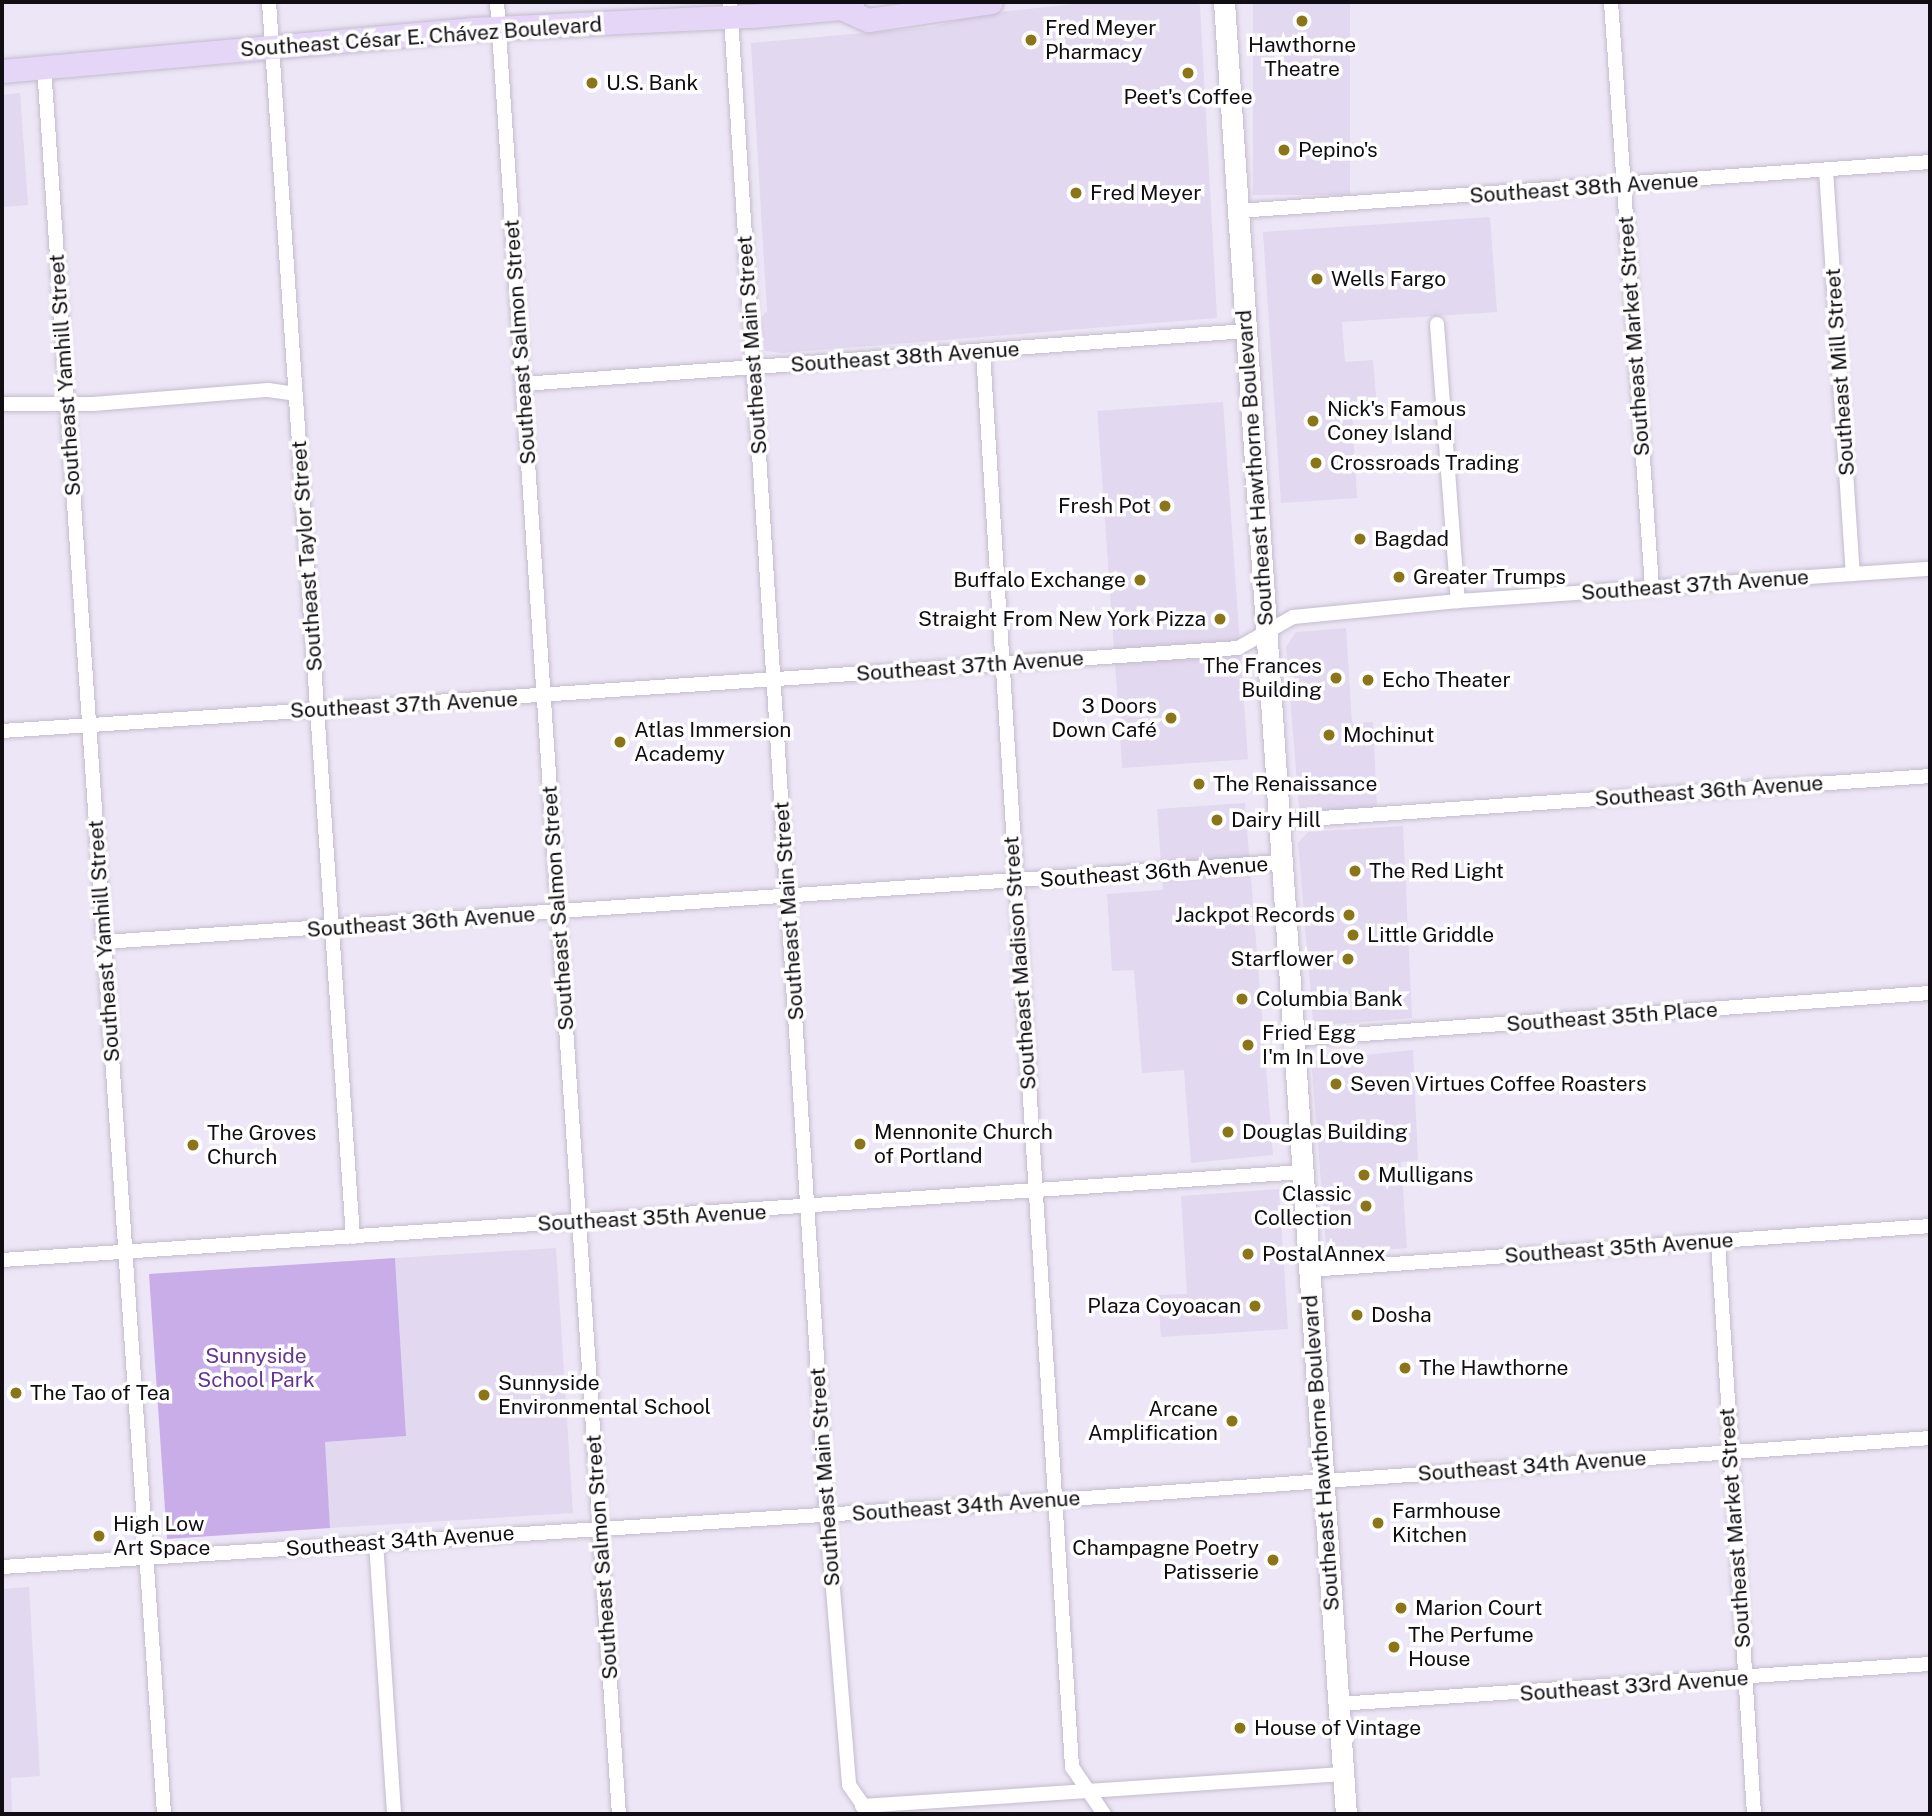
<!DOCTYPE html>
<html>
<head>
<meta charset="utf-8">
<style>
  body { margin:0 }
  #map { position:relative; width:1932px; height:1816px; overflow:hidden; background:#ede6f6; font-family:"Public Sans",sans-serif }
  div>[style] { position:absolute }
  .built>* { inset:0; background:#e2d8ef; transform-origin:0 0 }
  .green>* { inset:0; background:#c8ade8 }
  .roads { filter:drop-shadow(0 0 2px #c3bccd) drop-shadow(0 0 2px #c3bccd) }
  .street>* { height:14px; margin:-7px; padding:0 7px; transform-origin:7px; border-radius:7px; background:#fff }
  .secondary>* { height:21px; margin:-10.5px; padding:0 10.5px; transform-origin:10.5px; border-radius:10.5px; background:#fff }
  .primary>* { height:23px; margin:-11.5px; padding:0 11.5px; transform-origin:11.5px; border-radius:11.5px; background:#e5d6f8 }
  .dots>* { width:19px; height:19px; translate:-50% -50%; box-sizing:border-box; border:4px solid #fff; border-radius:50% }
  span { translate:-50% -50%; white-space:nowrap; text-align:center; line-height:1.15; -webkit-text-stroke:7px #fff; paint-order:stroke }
  .poi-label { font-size:21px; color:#100d13 }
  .left { translate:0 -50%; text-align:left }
  .right { translate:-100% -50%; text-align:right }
  .street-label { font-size:21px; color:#100d13 }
  .park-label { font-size:21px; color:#663493 }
  .frame { position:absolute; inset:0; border:4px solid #100d13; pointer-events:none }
</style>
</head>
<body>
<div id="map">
  <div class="built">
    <i style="clip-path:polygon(1093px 2px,1198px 2px,1200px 6px,1217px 318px,783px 353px,765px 351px,760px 319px,767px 311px,751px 43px,932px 27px,981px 14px)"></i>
    <i style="left:1253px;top:2px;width:97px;height:193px"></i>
    <i style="clip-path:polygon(20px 93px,28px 205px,2px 207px,2px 95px)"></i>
    <i style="clip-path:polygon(1490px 217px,1497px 312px,1342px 322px,1345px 362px,1373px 360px,1377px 409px,1352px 411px,1357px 498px,1281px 503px,1263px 232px)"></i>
    <i style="left:1223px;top:402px;width:358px;height:126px;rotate:86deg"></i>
    <i style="clip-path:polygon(1346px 628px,1352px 723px,1373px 722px,1377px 809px,1308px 814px,1299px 807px,1286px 647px,1296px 632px)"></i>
    <i style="clip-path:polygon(1245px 803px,1273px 1155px,1191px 1163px,1184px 1070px,1142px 1073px,1134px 970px,1112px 971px,1107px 894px,1163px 890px,1157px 809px)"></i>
    <i style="clip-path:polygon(1403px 826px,1412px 1018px,1322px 1025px,1313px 1021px,1298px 843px,1308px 832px)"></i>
    <i style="clip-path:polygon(1413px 1050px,1418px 1160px,1401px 1162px,1407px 1248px,1333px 1254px,1326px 1245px,1312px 1070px,1316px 1060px)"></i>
    <i style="clip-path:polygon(1279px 1189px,1288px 1329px,1161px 1337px,1158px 1295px,1187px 1294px,1181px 1196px)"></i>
    <i style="clip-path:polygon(556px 1248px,573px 1513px,330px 1528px,324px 1442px,406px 1436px,395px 1258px)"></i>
    <i style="clip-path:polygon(29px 1587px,40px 1776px,11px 1778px,12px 1814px,2px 1814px,2px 1589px)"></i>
  </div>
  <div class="green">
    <i style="clip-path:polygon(395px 1258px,406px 1436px,325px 1442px,330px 1528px,167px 1539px,149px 1274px)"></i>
  </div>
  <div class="roads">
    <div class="street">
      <i style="left:269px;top:2px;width:1238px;rotate:86.11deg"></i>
      <i style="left:497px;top:2px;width:1816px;rotate:86.15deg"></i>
      <i style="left:730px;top:2px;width:1517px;rotate:86.33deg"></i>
      <i style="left:827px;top:1516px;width:270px;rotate:85.3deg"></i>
      <i style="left:849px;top:1785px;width:35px;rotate:55deg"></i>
      <i style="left:1611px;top:2px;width:586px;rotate:85.99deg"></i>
      <i style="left:44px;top:67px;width:1751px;rotate:86.07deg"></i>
      <i style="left:1826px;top:170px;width:405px;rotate:86.2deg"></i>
      <i style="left:1238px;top:211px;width:694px;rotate:-4.05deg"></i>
      <i style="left:1437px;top:324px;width:278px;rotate:85.7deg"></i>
      <i style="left:983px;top:352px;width:1418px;rotate:86.4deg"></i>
      <i style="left:1072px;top:1767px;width:57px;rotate:55.8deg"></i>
      <i style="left:523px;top:384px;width:725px;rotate:-4.19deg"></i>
      <i style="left:2px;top:404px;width:91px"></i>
      <i style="left:93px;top:404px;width:176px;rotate:-4.6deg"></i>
      <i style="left:268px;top:390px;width:28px;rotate:8deg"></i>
      <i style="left:2px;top:731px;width:1239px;rotate:-3.84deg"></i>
      <i style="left:1238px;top:648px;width:63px;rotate:-29.4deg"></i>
      <i style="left:1293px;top:617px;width:166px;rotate:-5.5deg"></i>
      <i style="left:1458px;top:601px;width:473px;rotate:-3.9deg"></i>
      <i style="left:1279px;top:821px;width:653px;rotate:-3.95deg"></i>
      <i style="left:104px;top:942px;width:1180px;rotate:-3.89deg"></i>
      <i style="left:1294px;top:1039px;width:638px;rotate:-4.14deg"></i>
      <i style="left:1718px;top:1242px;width:573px;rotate:86.4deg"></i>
      <i style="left:2px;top:1260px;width:1303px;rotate:-3.87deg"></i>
      <i style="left:1309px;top:1270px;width:623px;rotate:-4.05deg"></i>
      <i style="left:376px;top:1542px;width:273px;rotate:86.2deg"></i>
      <i style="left:2px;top:1567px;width:1043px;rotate:-3.63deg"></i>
      <i style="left:1043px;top:1501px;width:889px;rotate:-4.06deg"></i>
      <i style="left:1338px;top:1704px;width:593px;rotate:-3.87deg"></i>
      <i style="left:862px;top:1806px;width:482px;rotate:-3.8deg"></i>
    </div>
    <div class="secondary">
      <i style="left:1224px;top:2px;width:1816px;rotate:86.15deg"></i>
    </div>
    <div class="primary">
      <i style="left:841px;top:8px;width:30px;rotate:24deg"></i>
      <i style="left:868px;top:20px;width:124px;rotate:-8.3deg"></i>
      <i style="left:2px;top:71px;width:473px;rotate:-5.1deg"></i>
      <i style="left:473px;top:29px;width:279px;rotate:-2.7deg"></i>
      <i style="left:752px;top:16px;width:89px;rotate:-5.1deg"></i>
      <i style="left:841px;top:8px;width:13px;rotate:-29deg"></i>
    </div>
  </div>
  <div class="dots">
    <i style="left:1302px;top:21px;background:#8b7518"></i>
    <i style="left:1031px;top:40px;background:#8b7518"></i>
    <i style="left:1188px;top:73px;background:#8b7518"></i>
    <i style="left:592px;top:83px;background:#8b7518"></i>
    <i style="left:1284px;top:150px;background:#8b7518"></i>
    <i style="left:1076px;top:193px;background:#8b7518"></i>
    <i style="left:1317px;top:279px;background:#8b7518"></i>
    <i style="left:1313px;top:421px;background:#8b7518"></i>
    <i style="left:1316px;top:463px;background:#8b7518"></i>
    <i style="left:1165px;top:506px;background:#8b7518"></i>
    <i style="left:1360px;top:539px;background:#8b7518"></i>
    <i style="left:1399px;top:577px;background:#8b7518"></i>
    <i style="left:1140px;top:580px;background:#8b7518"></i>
    <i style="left:1220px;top:619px;background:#8b7518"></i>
    <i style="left:1336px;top:678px;background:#8b7518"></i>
    <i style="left:1368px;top:680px;background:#8b7518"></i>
    <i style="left:1171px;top:718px;background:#8b7518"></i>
    <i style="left:1329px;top:735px;background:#8b7518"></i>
    <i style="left:620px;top:742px;background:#8b7518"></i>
    <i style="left:1199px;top:784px;background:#8b7518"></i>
    <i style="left:1217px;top:820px;background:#8b7518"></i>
    <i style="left:1355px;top:871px;background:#8b7518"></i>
    <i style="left:1349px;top:915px;background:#8b7518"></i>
    <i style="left:1353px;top:935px;background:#8b7518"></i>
    <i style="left:1348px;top:959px;background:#8b7518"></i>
    <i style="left:1242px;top:999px;background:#8b7518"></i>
    <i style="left:1248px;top:1045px;background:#8b7518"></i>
    <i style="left:1336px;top:1084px;background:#8b7518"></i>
    <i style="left:1228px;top:1132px;background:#8b7518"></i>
    <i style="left:860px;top:1144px;background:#8b7518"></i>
    <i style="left:193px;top:1145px;background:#8b7518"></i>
    <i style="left:1364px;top:1175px;background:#8b7518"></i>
    <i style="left:1366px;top:1206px;background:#8b7518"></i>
    <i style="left:1248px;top:1254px;background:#8b7518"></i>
    <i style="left:1255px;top:1306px;background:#8b7518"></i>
    <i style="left:1357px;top:1315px;background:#8b7518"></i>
    <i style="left:1405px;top:1368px;background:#8b7518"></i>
    <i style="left:16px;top:1393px;background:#8b7518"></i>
    <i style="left:484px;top:1395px;background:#8b7518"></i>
    <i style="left:1232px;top:1421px;background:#8b7518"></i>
    <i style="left:1378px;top:1523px;background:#8b7518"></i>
    <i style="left:99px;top:1536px;background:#8b7518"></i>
    <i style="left:1273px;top:1560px;background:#8b7518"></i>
    <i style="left:1401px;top:1608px;background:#8b7518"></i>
    <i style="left:1394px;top:1647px;background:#8b7518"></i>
    <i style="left:1240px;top:1728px;background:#8b7518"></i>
  </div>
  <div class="poi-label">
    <span class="left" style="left:1045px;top:40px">Fred Meyer<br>Pharmacy</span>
    <span style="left:1302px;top:57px">Hawthorne<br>Theatre</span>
    <span class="left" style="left:606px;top:83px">U.S. Bank</span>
    <span style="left:1188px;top:97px">Peet's Coffee</span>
    <span class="left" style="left:1298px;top:150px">Pepino's</span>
    <span class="left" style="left:1090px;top:193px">Fred Meyer</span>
    <span class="left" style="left:1331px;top:279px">Wells Fargo</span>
    <span class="left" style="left:1327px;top:421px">Nick's Famous<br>Coney Island</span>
    <span class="left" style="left:1330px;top:463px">Crossroads Trading</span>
    <span class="right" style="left:1151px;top:506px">Fresh Pot</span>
    <span class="left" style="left:1374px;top:539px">Bagdad</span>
    <span class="left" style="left:1413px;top:577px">Greater Trumps</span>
    <span class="right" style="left:1126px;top:580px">Buffalo Exchange</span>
    <span class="right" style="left:1206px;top:619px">Straight From New York Pizza</span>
    <span class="right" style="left:1322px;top:678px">The Frances<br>Building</span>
    <span class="left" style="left:1382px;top:680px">Echo Theater</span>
    <span class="right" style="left:1157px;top:718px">3 Doors<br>Down Café</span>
    <span class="left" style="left:634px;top:742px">Atlas Immersion<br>Academy</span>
    <span class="left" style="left:1343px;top:735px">Mochinut</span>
    <span class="left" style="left:1213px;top:784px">The Renaissance</span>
    <span class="left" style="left:1231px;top:820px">Dairy Hill</span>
    <span class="left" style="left:1369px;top:871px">The Red Light</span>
    <span class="right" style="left:1335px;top:915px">Jackpot Records</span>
    <span class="left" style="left:1367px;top:935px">Little Griddle</span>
    <span class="right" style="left:1334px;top:959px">Starflower</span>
    <span class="left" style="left:1256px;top:999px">Columbia Bank</span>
    <span class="left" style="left:1262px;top:1045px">Fried Egg<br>I'm In Love</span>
    <span class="left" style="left:1350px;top:1084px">Seven Virtues Coffee Roasters</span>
    <span class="left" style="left:874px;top:1144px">Mennonite Church<br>of Portland</span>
    <span class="left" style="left:1242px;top:1132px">Douglas Building</span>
    <span class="left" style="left:207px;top:1145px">The Groves<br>Church</span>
    <span class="left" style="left:1378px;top:1175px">Mulligans</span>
    <span class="right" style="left:1352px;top:1206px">Classic<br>Collection</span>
    <span class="left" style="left:1262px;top:1254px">PostalAnnex</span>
    <span class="right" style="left:1241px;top:1306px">Plaza Coyoacan</span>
    <span class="left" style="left:1371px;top:1315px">Dosha</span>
    <span class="left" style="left:1419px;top:1368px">The Hawthorne</span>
    <span class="left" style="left:498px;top:1395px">Sunnyside<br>Environmental School</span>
    <span class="left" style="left:30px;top:1393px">The Tao of Tea</span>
    <span class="right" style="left:1218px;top:1421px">Arcane<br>Amplification</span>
    <span class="left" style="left:1392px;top:1523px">Farmhouse<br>Kitchen</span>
    <span class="left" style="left:113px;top:1536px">High Low<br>Art Space</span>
    <span class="right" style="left:1259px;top:1560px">Champagne Poetry<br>Patisserie</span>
    <span class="left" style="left:1415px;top:1608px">Marion Court</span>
    <span class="left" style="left:1408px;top:1647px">The Perfume<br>House</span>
    <span class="left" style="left:1254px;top:1728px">House of Vintage</span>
  </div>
  <div class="street-label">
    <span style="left:421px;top:37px;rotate:-4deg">Southeast César E. Chávez Boulevard</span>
    <span style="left:1584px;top:188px;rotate:-4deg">Southeast 38th Avenue</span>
    <span style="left:1634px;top:336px;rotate:-94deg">Southeast Market Street</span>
    <span style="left:520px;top:342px;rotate:-94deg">Southeast Salmon Street</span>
    <span style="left:752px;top:345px;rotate:-94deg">Southeast Main Street</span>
    <span style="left:905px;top:357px;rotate:-4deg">Southeast 38th Avenue</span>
    <span style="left:1840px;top:372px;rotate:-94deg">Southeast Mill Street</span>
    <span style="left:65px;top:375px;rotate:-94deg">Southeast Yamhill Street</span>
    <span style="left:1255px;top:468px;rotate:-94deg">Southeast Hawthorne Boulevard</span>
    <span style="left:307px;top:556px;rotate:-94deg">Southeast Taylor Street</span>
    <span style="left:1695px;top:585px;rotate:-4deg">Southeast 37th Avenue</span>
    <span style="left:970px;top:666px;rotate:-4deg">Southeast 37th Avenue</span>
    <span style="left:404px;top:705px;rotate:-3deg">Southeast 37th Avenue</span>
    <span style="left:1709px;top:791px;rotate:-4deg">Southeast 36th Avenue</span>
    <span style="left:1154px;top:872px;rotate:-4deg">Southeast 36th Avenue</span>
    <span style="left:558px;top:908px;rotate:-94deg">Southeast Salmon Street</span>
    <span style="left:789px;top:911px;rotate:-94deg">Southeast Main Street</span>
    <span style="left:421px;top:922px;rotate:-4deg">Southeast 36th Avenue</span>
    <span style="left:104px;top:941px;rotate:-94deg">Southeast Yamhill Street</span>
    <span style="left:1020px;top:963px;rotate:-94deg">Southeast Madison Street</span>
    <span style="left:1612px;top:1017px;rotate:-4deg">Southeast 35th Place</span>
    <span style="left:652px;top:1218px;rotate:-3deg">Southeast 35th Avenue</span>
    <span style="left:1619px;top:1248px;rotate:-4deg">Southeast 35th Avenue</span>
    <span style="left:1321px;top:1453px;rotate:-94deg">Southeast Hawthorne Boulevard</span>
    <span style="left:1532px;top:1466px;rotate:-4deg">Southeast 34th Avenue</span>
    <span style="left:825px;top:1477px;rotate:-94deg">Southeast Main Street</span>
    <span style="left:966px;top:1506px;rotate:-4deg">Southeast 34th Avenue</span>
    <span style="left:1735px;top:1528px;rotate:-94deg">Southeast Market Street</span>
    <span style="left:400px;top:1541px;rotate:-4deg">Southeast 34th Avenue</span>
    <span style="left:602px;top:1557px;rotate:-94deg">Southeast Salmon Street</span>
    <span style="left:1634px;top:1686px;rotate:-4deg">Southeast 33rd Avenue</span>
  </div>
  <div class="park-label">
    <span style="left:256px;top:1368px">Sunnyside<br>School Park</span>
  </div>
  <div class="frame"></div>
</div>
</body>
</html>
